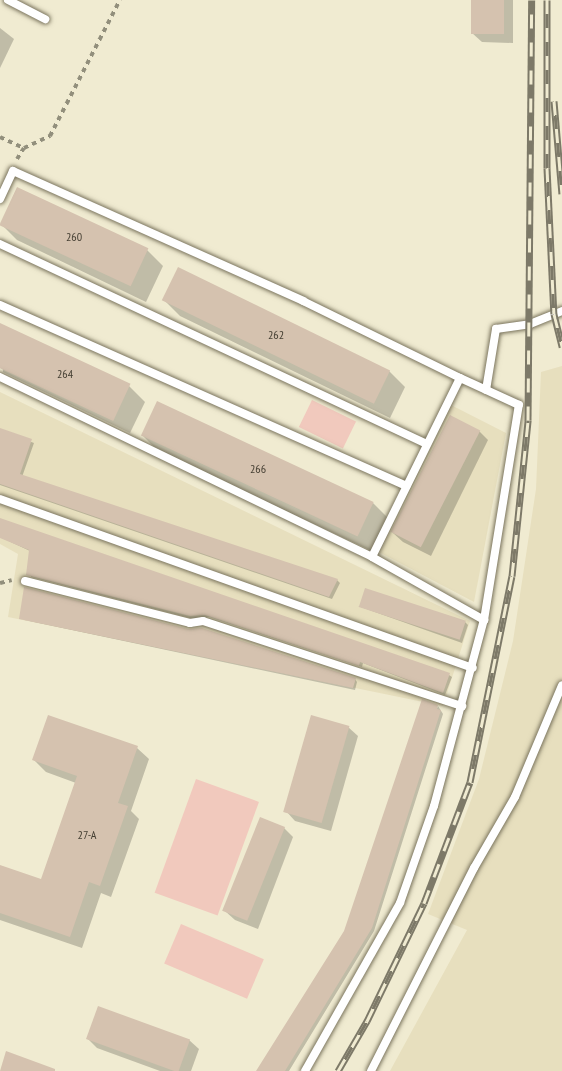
<!DOCTYPE html>
<html>
<head>
<meta charset="utf-8">
<style>
  body { margin:0 }
  #map { position:relative; width:562px; height:1071px; overflow:hidden; background:#f0ebd1; font-family:"PT Sans Narrow",sans-serif }
  div>[style] { position:absolute }
  .built>* { inset:0; background:#e7dfbe }
  .green>* { inset:0; background:#f1c9bd; transform-origin:0 0 }
  .shadow>* { inset:0; background:#0003 }
  .building>* { inset:0; background:#d5c2af; transform-origin:0 0 }
  .path>* { height:4px; margin-top:-2px; transform-origin:0; background:repeating-linear-gradient(90deg,#928f7c 0 4.5px,transparent 0 9px) }
  .roads { filter:drop-shadow(0 0 2px #7a745d) drop-shadow(0 0 2px #7a745d) }
  .service>* { height:8px; margin:-4px; padding:0 4px; transform-origin:4px; border-radius:4px; background:#fff }
  .rail>* { height:7px; margin-top:-3.5px; transform-origin:0; background:repeating-linear-gradient(90deg,#f0ebd1 0 14px,#7d7968 0 28px); box-sizing:border-box; border-block:2px solid #7d7968 }
  span { translate:-50% -50%; white-space:nowrap; text-align:center; line-height:1.15; -webkit-text-stroke:6px #f0ebd1; paint-order:stroke }
  .number-label { font-size:12px; color:#453f33 }
  .number-label span { -webkit-text-stroke-width:0 }
</style>
</head>
<body>
<div id="map">
  <div class="built">
    <i style="clip-path:polygon(562px 366px,562px 1071px,390px 1071px,467px 930px,428px 914px,479px 779px,513px 641px,536px 489px,541px 372px)"></i>
    <i style="clip-path:polygon(0 392px,470px 621px,443px 706px,8px 617px,18px 554px,0 544px)"></i>
    <i style="clip-path:polygon(451px 405px,506px 433px,474px 602px,379px 552px)"></i>
  </div>
  <div class="green">
    <i style="left:312px;top:400px;width:49px;height:30px;rotate:26deg"></i>
    <i style="left:196px;top:779px;width:67px;height:121px;rotate:20deg"></i>
    <i style="left:181px;top:924px;width:90px;height:43px;rotate:23deg"></i>
  </div>
  <div class="shadow">
    <i style="clip-path:polygon(473px 0,513px 0,513px 43px,482px 42px,472px 33px)"></i>
    <i style="clip-path:polygon(0 28px,14px 39px,0 68px)"></i>
    <i style="clip-path:polygon(1px 224px,147px 250px,163px 266px,146px 302px,17px 240px)"></i>
    <i style="clip-path:polygon(164px 300px,389px 371px,405px 387px,390px 418px,180px 316px)"></i>
    <i style="clip-path:polygon(0 329px,129px 386px,145px 402px,130px 433px,3px 372px)"></i>
    <i style="clip-path:polygon(0 430px,34px 443px,22px 477px,337px 580px,340px 583px,332px 599px,0 485px)"></i>
    <i style="clip-path:polygon(479px 431px,488px 440px,431px 556px,403px 542px,393px 533px)"></i>
    <i style="clip-path:polygon(143px 436px,373px 503px,389px 519px,374px 552px,159px 452px)"></i>
    <i style="clip-path:polygon(0 520px,449px 675px,452px 677px,445px 695px,363px 663px,362px 667px,209px 617px,194px 619px,31px 577px,30px 551px,0 537px)"></i>
    <i style="clip-path:polygon(358px 606px,465px 622px,468px 625px,462px 643px)"></i>
    <i style="clip-path:polygon(20px 619px,355px 679px,357px 682px,355px 690px)"></i>
    <i style="clip-path:polygon(438px 706px,443px 714px,374px 931px,289px 1071px,258px 1071px,345px 931px)"></i>
    <i style="clip-path:polygon(348px 727px,358px 736px,331px 831px,295px 821px,286px 811px)"></i>
    <i style="clip-path:polygon(137px 748px,149px 759px,131px 811px,139px 819px,111px 897px,101px 893px,82px 948px,0 920px,0 866px,42px 881px,76px 783px,46px 772px,34px 760px)"></i>
    <i style="clip-path:polygon(284px 828px,293px 837px,258px 929px,235px 920px,225px 911px)"></i>
    <i style="clip-path:polygon(88px 1039px,189px 1040px,199px 1049px,191px 1071px,160px 1071px,97px 1048px)"></i>
  </div>
  <div class="building">
    <i style="left:471px;top:0;width:33px;height:34px"></i>
    <i style="left:17px;top:187px;width:145px;height:42px;rotate:25deg"></i>
    <i style="left:178px;top:267px;width:236px;height:37px;rotate:26deg"></i>
    <i style="left:0;top:323px;width:144px;height:41px;rotate:25deg"></i>
    <i style="left:157px;top:401px;width:239px;height:38px;rotate:25deg"></i>
    <i style="left:450px;top:415px;width:34px;height:131px;rotate:27deg"></i>
    <i style="clip-path:polygon(0 428px,32px 439px,20px 474px,338px 579px,329px 597px,0 484px)"></i>
    <i style="clip-path:polygon(0 518px,450px 673px,443px 693px,360px 662px,359px 666px,205px 615px,190px 616px,26px 575px,29px 550px,0 538px)"></i>
    <i style="clip-path:polygon(24px 587px,188px 629px,202px 628px,356px 678px,353px 688px,19px 619px)"></i>
    <i style="left:365px;top:588px;width:106px;height:20px;rotate:18deg"></i>
    <i style="clip-path:polygon(422px 699px,438px 705px,437px 709px,441px 710px,372px 928px,285px 1071px,256px 1071px,344px 931px)"></i>
    <i style="clip-path:polygon(48px 715px,138px 746px,118px 803px,128px 806px,100px 886px,89px 882px,70px 937px,0 913px,0 865px,41px 879px,77px 776px,32px 760px)"></i>
    <i style="left:311px;top:715px;width:40px;height:101px;rotate:16deg"></i>
    <i style="left:260px;top:817px;width:27px;height:101px;rotate:22deg"></i>
    <i style="left:98px;top:1006px;width:98px;height:35px;rotate:20deg"></i>
    <i style="clip-path:polygon(6px 1051px,55px 1069px,55px 1071px,0 1071px)"></i>
  </div>
  <div class="path">
    <i style="left:0;top:137px;width:26px;rotate:25deg"></i>
    <i style="left:17px;top:159px;width:13px;rotate:-58deg"></i>
    <i style="left:24px;top:148px;width:29px;rotate:-25deg"></i>
    <i style="left:50px;top:136px;width:153px;rotate:-62.8deg"></i>
    <i style="left:0;top:583px;width:12px;rotate:-14deg"></i>
  </div>
  <div class="roads">
    <div class="service">
      <i style="left:8px;top:0;width:42px;rotate:27.2deg"></i>
      <i style="left:0;top:199px;width:31px;rotate:-65deg"></i>
      <i style="left:13px;top:171px;width:318px;rotate:24.1deg"></i>
      <i style="left:303px;top:301px;width:175px;rotate:26.1deg"></i>
      <i style="left:0;top:244px;width:471px;rotate:25.1deg"></i>
      <i style="left:0;top:305px;width:445px;rotate:24deg"></i>
      <i style="left:0;top:377px;width:413px;rotate:25.8deg"></i>
      <i style="left:486px;top:390px;width:62px;rotate:-80.7deg"></i>
      <i style="left:496px;top:329px;width:34px;rotate:-8deg"></i>
      <i style="left:530px;top:324px;width:35px;rotate:-22deg"></i>
      <i style="left:0;top:499px;width:502px;rotate:19.66deg"></i>
      <i style="left:25px;top:581px;width:170px;rotate:14.3deg"></i>
      <i style="left:190px;top:623px;width:13px;rotate:-9deg"></i>
      <i style="left:203px;top:621px;width:273px;rotate:18.2deg"></i>
      <i style="left:305px;top:1071px;width:193px;rotate:-60.5deg"></i>
      <i style="left:400px;top:903px;width:103px;rotate:-70.7deg"></i>
      <i style="left:434px;top:806px;width:193px;rotate:-75deg"></i>
      <i style="left:484px;top:620px;width:218px;rotate:-80.8deg"></i>
      <i style="left:519px;top:405px;width:65px;rotate:-155.4deg"></i>
      <i style="left:460px;top:378px;width:199px;rotate:116.2deg"></i>
      <i style="left:372px;top:557px;width:129px;rotate:29.4deg"></i>
      <i style="left:371px;top:1071px;width:228px;rotate:-63.1deg"></i>
      <i style="left:474px;top:868px;width:82px;rotate:-60deg"></i>
      <i style="left:515px;top:797px;width:121px;rotate:-67.2deg"></i>
    </div>
  </div>
  <div class="rail">
    <i style="left:547px;top:0;width:168px;rotate:90deg"></i>
    <i style="left:547px;top:168px;width:146px;rotate:87.3deg"></i>
    <i style="left:554px;top:314px;width:34px;rotate:76deg"></i>
    <i style="left:554px;top:101px;width:93px;rotate:85.1deg"></i>
    <i style="left:338px;top:1071px;width:58px;rotate:-59.9deg"></i>
    <i style="left:367px;top:1021px;width:131px;rotate:-64.2deg"></i>
    <i style="left:424px;top:903px;width:129px;rotate:-69.2deg"></i>
    <i style="left:470px;top:782px;width:210px;rotate:-78.5deg"></i>
    <i style="left:512px;top:576px;width:157px;rotate:-84.1deg"></i>
    <i style="left:528px;top:420px;width:420px;rotate:-89.5deg"></i>
  </div>
  <div class="number-label">
    <span style="left:74px;top:237px">260</span>
    <span style="left:276px;top:335px">262</span>
    <span style="left:65px;top:374px">264</span>
    <span style="left:258px;top:469px">266</span>
    <span style="left:87px;top:835px">27-А</span>
  </div>
</div>
</body>
</html>
